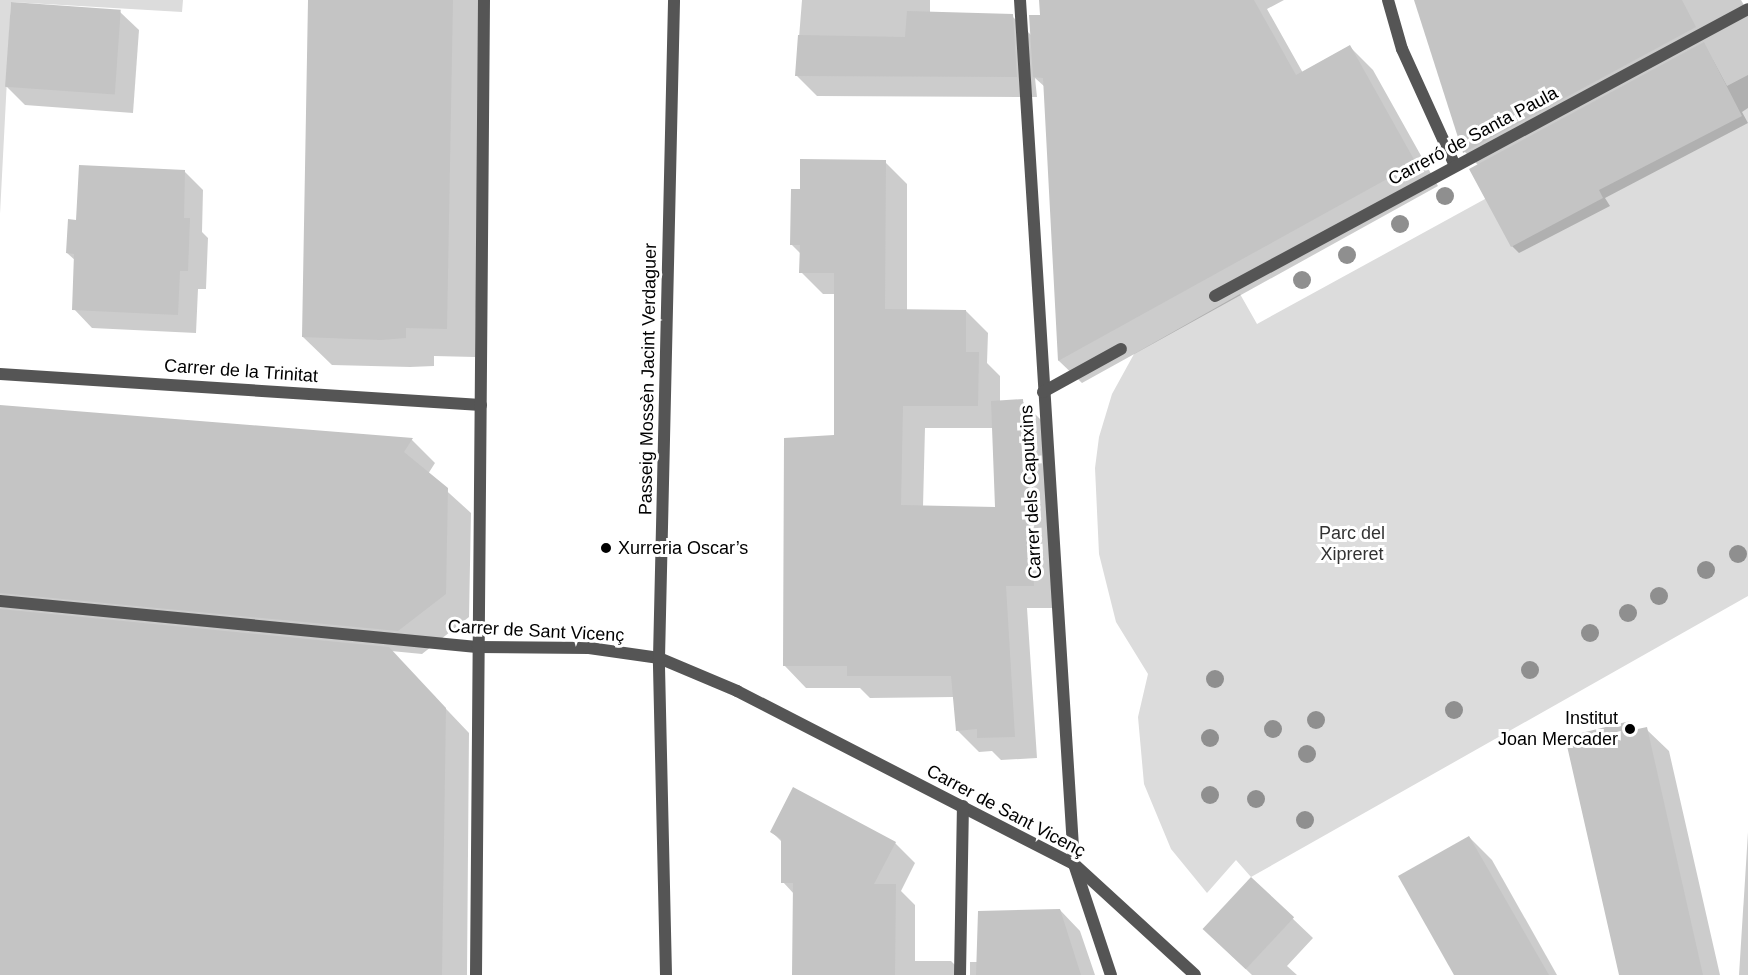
<!DOCTYPE html>
<html>
<head>
<meta charset="utf-8">
<style>
  body { margin:0 }
  #map { position:relative; width:1748px; height:975px; overflow:hidden; background:#fff; font-family:Helvetica,sans-serif }
  div>[style] { position:absolute }
  .green>* { inset:0; background:#dcdcdc }
  .shadow>* { inset:0; background:#0003 }
  .building>* { inset:0; background:#c4c4c4; transform-origin:0 0 }
  .street>* { height:12px; margin:-6px; padding:0 6px; transform-origin:6px; border-radius:6px; background:#555 }
  .trees>* { width:18px; height:18px; margin:-9px; border-radius:50%; background:#8f8f8f }
  .dots>* { width:16px; height:16px; translate:-50% -50%; box-sizing:border-box; border:3px solid #fff; border-radius:50% }
  span { translate:-50% -50%; white-space:nowrap; text-align:center; line-height:1.15; -webkit-text-stroke:6px #fff; paint-order:stroke }
  .street-label { font-size:18px; color:#000 }
  .park-label { font-size:18px; color:#333 }
  .poi-label { font-size:18px; color:#000 }
  .left { translate:0 -50%; text-align:left }
  .right { translate:-100% -50%; text-align:right }
</style>
</head>
<body>
<div id="map">
  <div class="green">
    <i style="clip-path:polygon(0 0,183px 0,182px 12px,11px 2px,0 214px)"></i>
    <i style="clip-path:polygon(1713px 60px,1727px 86px,1748px 75px,1748px 596px,1251px 877px,1236px 860px,1207px 893px,1171px 849px,1144px 784px,1138px 717px,1148px 674px,1116px 622px,1099px 554px,1095px 468px,1099px 437px,1112px 394px,1134px 354px,1240px 294px,1257px 324px,1485px 199px)"></i>
  </div>
  <div class="shadow">
    <i style="clip-path:polygon(310px 0,482px 0,475px 357px,434px 356px,434px 366px,410px 367px,332px 365px,303px 337px)"></i>
    <i style="clip-path:polygon(802px 0,930px 0,930px 13px,1012px 16px,1032px 36px,1041px 16px,1041px 0,1284px 0,1267px 9px,1303px 73px,1350px 47px,1373px 70px,1438px 186px,1082px 383px,1059px 361px,1045px 87px,1035px 78px,1037px 97px,817px 96px,796px 75px)"></i>
    <i style="clip-path:polygon(1415px 0,1741px 0,1748px 12px,1748px 108px,1742px 112px,1748px 123px,1605px 198px,1610px 206px,1519px 253px,1512px 246px,1478px 165px,1465px 152px)"></i>
    <i style="clip-path:polygon(120px 12px,139px 30px,133px 113px,25px 105px,6px 86px)"></i>
    <i style="clip-path:polygon(evenodd,885px 162px,907px 184px,907px 311px,966px 311px,988px 333px,987px 363px,1000px 376px,1000px 402px,1022px 401px,1044px 423px,1056px 608px,1027px 608px,1037px 758px,1001px 760px,992px 751px,979px 752px,957px 730px,954px 697px,870px 698px,860px 688px,806px 688px,784px 665px,835px 437px,835px 294px,823px 294px,801px 272px,801px 254px,791px 244px,802px 191px,885px 162px,925px 428px,993px 428px,996px 508px,923px 507px,925px 428px)"></i>
    <i style="clip-path:polygon(185px 172px,203px 190px,202px 232px,208px 238px,206px 289px,198px 289px,196px 333px,92px 328px,74px 309px,76px 261px,67px 253px,77px 221px)"></i>
    <i style="clip-path:polygon(0 406px,412px 440px,435px 463px,428px 474px,471px 513px,469px 617px,422px 654px,391px 651px,469px 733px,467px 975px,0 975px)"></i>
    <i style="clip-path:polygon(1630px 722px,1638px 731px,1646px 729px,1669px 751px,1720px 975px,1621px 975px)"></i>
    <i style="clip-path:polygon(772px 832px,895px 843px,915px 863px,901px 891px,915px 905px,915px 961px,951px 961px,965px 975px,794px 975px,794px 894px,783px 882px,783px 843px)"></i>
    <i style="clip-path:polygon(1748px 832px,1748px 975px,1739px 975px)"></i>
    <i style="clip-path:polygon(1469px 837px,1492px 860px,1557px 975px,1456px 975px)"></i>
    <i style="clip-path:polygon(1251px 879px,1313px 938px,1287px 966px,1297px 975px,1252px 975px,1227px 951px)"></i>
    <i style="clip-path:polygon(1060px 910px,1080px 931px,1095px 975px,970px 975px,970px 962px,978px 962px)"></i>
  </div>
  <div class="building">
    <i style="clip-path:polygon(308px 0,453px 0,447px 329px,406px 328px,406px 338px,381px 340px,302px 337px)"></i>
    <i style="clip-path:polygon(1039px 0,1254px 0,1296px 75px,1350px 45px,1416px 163px,1058px 361px,1043px 78px,1033px 77px,1029px 15px,1040px 15px)"></i>
    <i style="clip-path:polygon(1414px 0,1682px 0,1696px 27px,1463px 153px)"></i>
    <i style="left:11px;top:2px;width:110px;height:85px;rotate:4deg"></i>
    <i style="clip-path:polygon(907px 11px,1013px 14px,1017px 77px,795px 76px,798px 35px,905px 37px)"></i>
    <i style="clip-path:polygon(1704px 42px,1742px 116px,1599px 190px,1603px 198px,1511px 247px,1469px 169px)"></i>
    <i style="clip-path:polygon(800px 159px,886px 160px,885px 309px,966px 310px,966px 352px,979px 352px,978px 406px,903px 406px,901px 505px,995px 507px,991px 401px,1023px 399px,1034px 586px,1006px 586px,1015px 737px,977px 738px,977px 729px,956px 731px,951px 676px,847px 676px,847px 666px,783px 666px,784px 438px,834px 435px,834px 273px,799px 273px,800px 245px,790px 245px,791px 189px,800px 189px)"></i>
    <i style="clip-path:polygon(79px 165px,185px 170px,184px 218px,190px 218px,188px 271px,180px 271px,178px 315px,72px 310px,74px 254px,66px 253px,68px 219px,76px 220px)"></i>
    <i style="clip-path:polygon(0 405px,413px 438px,404px 452px,448px 488px,446px 594px,398px 631px,0 593px)"></i>
    <i style="clip-path:polygon(0 609px,389px 647px,446px 708px,442px 975px,0 975px)"></i>
    <i style="clip-path:polygon(1630px 721px,1633px 730px,1647px 727px,1703px 975px,1619px 975px,1565px 737px)"></i>
    <i style="clip-path:polygon(793px 787px,896px 842px,874px 884px,896px 884px,895px 975px,792px 975px,793px 883px,781px 883px,781px 839px,770px 832px)"></i>
    <i style="clip-path:polygon(1469px 836px,1549px 975px,1454px 975px,1398px 876px)"></i>
    <i style="left:1251px;top:877px;width:59px;height:71px;rotate:43deg"></i>
    <i style="clip-path:polygon(1060px 909px,1081px 975px,976px 975px,978px 911px)"></i>
  </div>
  <div class="street">
    <i style="left:1020px;top:0;width:866px;rotate:86.42deg"></i>
    <i style="left:1074px;top:864px;width:117px;rotate:71.6deg"></i>
    <i style="left:1388px;top:0;width:51px;rotate:74.1deg"></i>
    <i style="left:1402px;top:49px;width:128px;rotate:65.6deg"></i>
    <i style="left:1215px;top:296px;width:605px;rotate:-28.3deg"></i>
    <i style="left:0;top:374px;width:482px;rotate:3.7deg"></i>
    <i style="left:1043px;top:392px;width:89px;rotate:-28.9deg"></i>
    <i style="left:0;top:601px;width:479px;rotate:5.5deg"></i>
    <i style="left:477px;top:647px;width:112px;rotate:0.5deg"></i>
    <i style="left:589px;top:648px;width:71px;rotate:8.1deg"></i>
    <i style="left:659px;top:658px;width:85px;rotate:22.9deg"></i>
    <i style="left:737px;top:691px;width:379px;rotate:27.2deg"></i>
    <i style="left:1074px;top:864px;width:164px;rotate:42.5deg"></i>
    <i style="left:476px;top:975px;width:975px;rotate:-89.53deg"></i>
    <i style="left:666px;top:975px;width:317px;rotate:-91.3deg"></i>
    <i style="left:659px;top:658px;width:658px;rotate:-88.69deg"></i>
    <i style="left:960px;top:975px;width:169px;rotate:-89deg"></i>
  </div>
  <div class="trees">
    <i style="left:1445px;top:196px"></i>
    <i style="left:1400px;top:224px"></i>
    <i style="left:1347px;top:255px"></i>
    <i style="left:1302px;top:280px"></i>
    <i style="left:1738px;top:554px"></i>
    <i style="left:1706px;top:570px"></i>
    <i style="left:1659px;top:596px"></i>
    <i style="left:1628px;top:613px"></i>
    <i style="left:1590px;top:633px"></i>
    <i style="left:1530px;top:670px"></i>
    <i style="left:1215px;top:679px"></i>
    <i style="left:1454px;top:710px"></i>
    <i style="left:1316px;top:720px"></i>
    <i style="left:1273px;top:729px"></i>
    <i style="left:1210px;top:738px"></i>
    <i style="left:1307px;top:754px"></i>
    <i style="left:1210px;top:795px"></i>
    <i style="left:1256px;top:799px"></i>
    <i style="left:1305px;top:820px"></i>
  </div>
  <div class="dots">
    <i style="left:606px;top:548px;background:#000"></i>
    <i style="left:1630px;top:729px;background:#000"></i>
  </div>
  <div class="street-label">
    <span style="left:1473px;top:136px;rotate:-28deg">Carreró de Santa Paula</span>
    <span style="left:241px;top:371px;rotate:4deg">Carrer de la Trinitat</span>
    <span style="left:648px;top:379px;rotate:-89deg">Passeig Mossèn Jacint Verdaguer</span>
    <span style="left:1031px;top:492px;rotate:-93deg">Carrer dels Caputxins</span>
    <span style="left:536px;top:631px;rotate:3deg">Carrer de Sant Vicenç</span>
    <span style="left:1006px;top:811px;rotate:28deg">Carrer de Sant Vicenç</span>
  </div>
  <div class="park-label">
    <span style="left:1352px;top:544px">Parc del<br>Xipreret</span>
  </div>
  <div class="poi-label">
    <span class="left" style="left:618px;top:548px">Xurreria Oscar’s</span>
    <span class="right" style="left:1618px;top:729px">Institut<br>Joan Mercader</span>
  </div>
</div>
</body>
</html>
